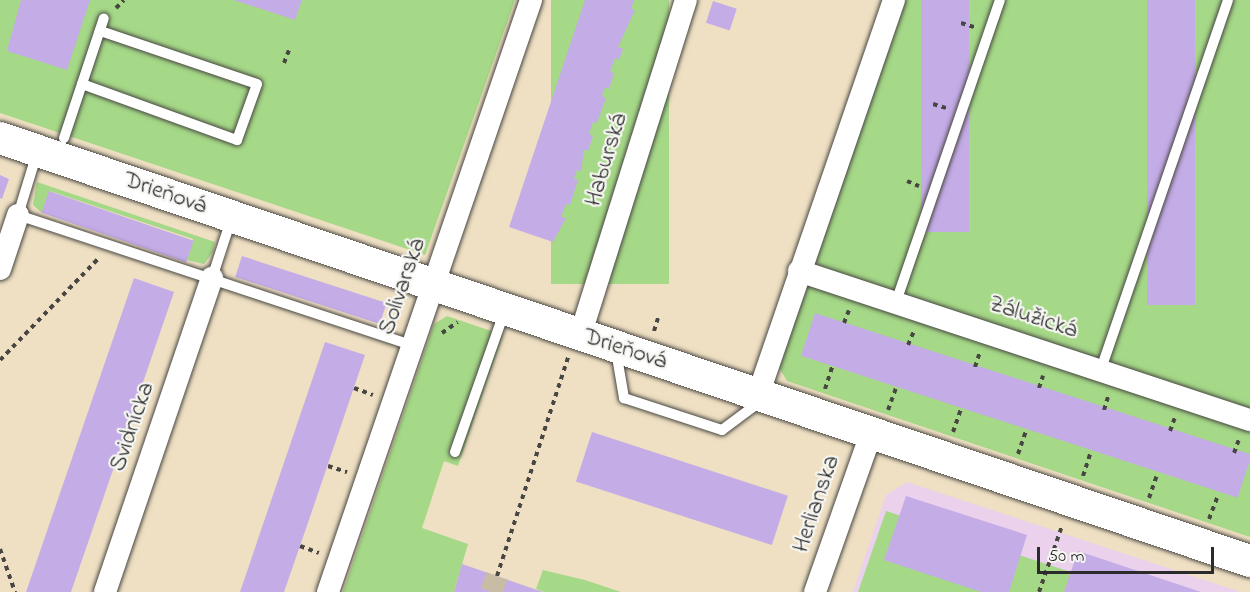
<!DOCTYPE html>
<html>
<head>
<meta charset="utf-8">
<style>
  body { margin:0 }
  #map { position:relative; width:1250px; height:592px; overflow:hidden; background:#efe0c3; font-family:"Indie Flower",sans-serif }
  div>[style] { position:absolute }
  .built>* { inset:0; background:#ebd1eb }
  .green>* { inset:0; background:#a5d887; transform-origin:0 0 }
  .building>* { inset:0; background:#c4ace7; transform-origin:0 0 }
  .street-tunnel>* { height:22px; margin-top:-11px; transform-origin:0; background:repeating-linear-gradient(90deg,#c8bca5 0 22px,transparent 0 33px) }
  .path>* { height:4px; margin-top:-2px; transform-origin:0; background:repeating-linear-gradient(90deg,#484642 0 4.5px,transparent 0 9px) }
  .roads { filter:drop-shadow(0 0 2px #484642) drop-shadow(0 0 2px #484642) }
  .lane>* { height:10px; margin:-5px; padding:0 5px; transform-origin:5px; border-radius:5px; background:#fff }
  .street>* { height:22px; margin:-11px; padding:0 11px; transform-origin:11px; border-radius:11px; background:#fff }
  .secondary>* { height:32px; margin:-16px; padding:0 16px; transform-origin:16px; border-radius:16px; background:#fff }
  span { translate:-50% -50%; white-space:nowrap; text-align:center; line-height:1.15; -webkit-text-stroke:4.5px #f6f6f2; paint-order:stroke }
  .street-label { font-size:24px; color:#2b2b2b }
  .scale { position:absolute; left:1037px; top:547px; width:177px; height:27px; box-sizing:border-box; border:3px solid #2b2b2b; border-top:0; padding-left:8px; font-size:18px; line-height:21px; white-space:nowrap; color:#2b2b2b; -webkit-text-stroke:4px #f6f6f2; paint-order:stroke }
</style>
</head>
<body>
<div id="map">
  <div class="built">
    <i style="clip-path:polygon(907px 482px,1241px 592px,853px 592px,886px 495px)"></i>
  </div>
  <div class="green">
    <i style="clip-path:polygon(0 0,515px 0,425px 255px,0 113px)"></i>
    <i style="left:551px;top:0;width:118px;height:284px"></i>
    <i style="clip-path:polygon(901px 0,1250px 0,1250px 414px,820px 269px,814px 255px)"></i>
    <i style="clip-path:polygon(37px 182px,215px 242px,213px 252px,204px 264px,187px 260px,193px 239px,50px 191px,42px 213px,33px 205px)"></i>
    <i style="clip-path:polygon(808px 274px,1250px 425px,1250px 537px,787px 381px,778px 366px)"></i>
    <i style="clip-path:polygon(447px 316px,503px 335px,458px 466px,444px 461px,422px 528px,468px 544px,454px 592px,343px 592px,434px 324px)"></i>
    <i style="clip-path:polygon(886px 511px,1131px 592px,858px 592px)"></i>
    <i style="clip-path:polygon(543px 570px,585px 580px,621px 592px,544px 592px,536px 589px)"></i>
  </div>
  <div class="building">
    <i style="clip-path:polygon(21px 0,90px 0,67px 70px,7px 51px)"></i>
    <i style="clip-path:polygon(234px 0,302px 0,295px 20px)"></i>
    <i style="clip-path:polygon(585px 0,634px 0,631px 9px,635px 10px,618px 47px,623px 49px,619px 60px,615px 58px,610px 72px,614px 73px,609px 89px,605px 87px,602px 96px,606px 98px,597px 123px,593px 122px,589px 134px,593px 136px,588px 151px,584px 150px,581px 171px,577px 170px,574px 178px,578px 180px,570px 205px,566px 204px,561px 217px,566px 218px,553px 242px,509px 227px)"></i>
    <i style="left:921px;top:0;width:48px;height:232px"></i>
    <i style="left:1147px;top:0;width:48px;height:305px"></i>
    <i style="left:713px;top:1px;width:25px;height:23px;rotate:18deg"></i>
    <i style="clip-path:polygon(0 175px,9px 179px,2px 199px,0 198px)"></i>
    <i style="left:49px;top:191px;width:153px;height:23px;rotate:19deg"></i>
    <i style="left:242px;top:256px;width:152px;height:22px;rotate:18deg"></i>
    <i style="clip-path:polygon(134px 278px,174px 292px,93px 528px,71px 592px,26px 592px)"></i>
    <i style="left:815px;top:313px;width:459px;height:45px;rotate:18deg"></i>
    <i style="clip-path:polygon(325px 342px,365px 355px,311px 514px,284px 592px,240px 592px)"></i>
    <i style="left:592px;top:432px;width:206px;height:52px;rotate:18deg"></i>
    <i style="clip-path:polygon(906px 496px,1027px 535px,1009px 592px,981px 592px,884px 560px)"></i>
    <i style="clip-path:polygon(1078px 551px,1201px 592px,1064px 592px)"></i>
    <i style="clip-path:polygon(462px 564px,543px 592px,454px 592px)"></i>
  </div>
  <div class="street-tunnel">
    <i style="left:491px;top:592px;width:17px;rotate:-69deg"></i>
  </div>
  <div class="path">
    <i style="left:116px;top:8px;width:11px;rotate:-45deg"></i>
    <i style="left:961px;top:23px;width:14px;rotate:17deg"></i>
    <i style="left:284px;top:63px;width:14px;rotate:-69deg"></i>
    <i style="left:933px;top:104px;width:14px;rotate:17deg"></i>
    <i style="left:907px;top:181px;width:13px;rotate:23deg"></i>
    <i style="left:844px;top:323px;width:14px;rotate:-69deg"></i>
    <i style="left:654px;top:331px;width:17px;rotate:-73deg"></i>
    <i style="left:442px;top:333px;width:19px;rotate:-35deg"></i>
    <i style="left:908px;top:345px;width:15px;rotate:-67deg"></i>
    <i style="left:0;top:360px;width:141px;rotate:-45.9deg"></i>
    <i style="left:975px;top:367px;width:16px;rotate:-72deg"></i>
    <i style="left:354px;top:388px;width:20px;rotate:20deg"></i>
    <i style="left:1039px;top:388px;width:13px;rotate:-72deg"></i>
    <i style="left:825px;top:389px;width:23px;rotate:-72deg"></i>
    <i style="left:888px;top:410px;width:23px;rotate:-70deg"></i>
    <i style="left:1104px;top:410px;width:14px;rotate:-73deg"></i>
    <i style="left:1170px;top:431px;width:15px;rotate:-70deg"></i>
    <i style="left:953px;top:432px;width:24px;rotate:-71deg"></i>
    <i style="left:1234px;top:453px;width:15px;rotate:-70deg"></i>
    <i style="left:1018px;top:454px;width:24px;rotate:-71deg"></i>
    <i style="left:328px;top:466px;width:20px;rotate:18deg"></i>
    <i style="left:1083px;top:476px;width:25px;rotate:-72deg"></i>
    <i style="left:1149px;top:498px;width:24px;rotate:-71deg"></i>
    <i style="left:1209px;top:519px;width:26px;rotate:-69deg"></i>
    <i style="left:300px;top:546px;width:20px;rotate:20deg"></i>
    <i style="left:0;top:549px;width:46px;rotate:70.8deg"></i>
    <i style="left:497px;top:576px;width:230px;rotate:-72deg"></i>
    <i style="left:1039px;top:592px;width:70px;rotate:-70.8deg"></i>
  </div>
  <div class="roads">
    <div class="lane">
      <i style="left:82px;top:84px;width:165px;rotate:19.9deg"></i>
      <i style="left:237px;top:140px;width:59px;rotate:-70.3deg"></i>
      <i style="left:257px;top:84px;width:166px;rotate:-161.3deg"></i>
      <i style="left:64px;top:138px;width:126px;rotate:-71.6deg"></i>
      <i style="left:37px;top:153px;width:65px;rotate:107deg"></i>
      <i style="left:18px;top:215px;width:414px;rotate:18.3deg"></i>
      <i style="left:212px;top:278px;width:61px;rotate:-71.9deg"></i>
      <i style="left:896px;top:302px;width:319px;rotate:-71deg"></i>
      <i style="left:616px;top:351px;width:48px;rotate:80.3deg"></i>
      <i style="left:624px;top:398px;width:103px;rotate:18.1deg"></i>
      <i style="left:722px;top:430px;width:49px;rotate:-36.6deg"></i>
      <i style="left:1101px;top:369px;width:390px;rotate:-71deg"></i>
      <i style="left:455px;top:452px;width:151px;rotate:-70.6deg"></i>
    </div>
    <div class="street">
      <i style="left:0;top:269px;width:57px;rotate:-71.6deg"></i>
      <i style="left:799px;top:271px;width:475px;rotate:18.3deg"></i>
      <i style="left:580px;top:336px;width:352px;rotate:-72.5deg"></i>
      <i style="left:758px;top:395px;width:418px;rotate:-71deg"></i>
      <i style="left:105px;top:592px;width:332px;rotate:-71.2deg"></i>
      <i style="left:328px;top:592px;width:626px;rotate:-71.07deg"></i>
      <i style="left:815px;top:592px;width:168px;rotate:-70.5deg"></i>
    </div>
    <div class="secondary">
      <i style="left:0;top:138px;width:1320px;rotate:18.7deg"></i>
    </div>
  </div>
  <div class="street-label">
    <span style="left:607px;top:160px;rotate:-73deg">Haburská</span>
    <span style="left:165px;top:194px;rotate:19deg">Drieňová</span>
    <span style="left:403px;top:287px;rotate:-71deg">Solivarská</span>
    <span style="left:1033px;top:318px;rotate:18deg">Zálužická</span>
    <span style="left:625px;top:350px;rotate:18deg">Drieňová</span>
    <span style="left:133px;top:427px;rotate:-71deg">Svidnícka</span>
    <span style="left:817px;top:504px;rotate:-71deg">Herlianska</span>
  </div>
  <div class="scale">50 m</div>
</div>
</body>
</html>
